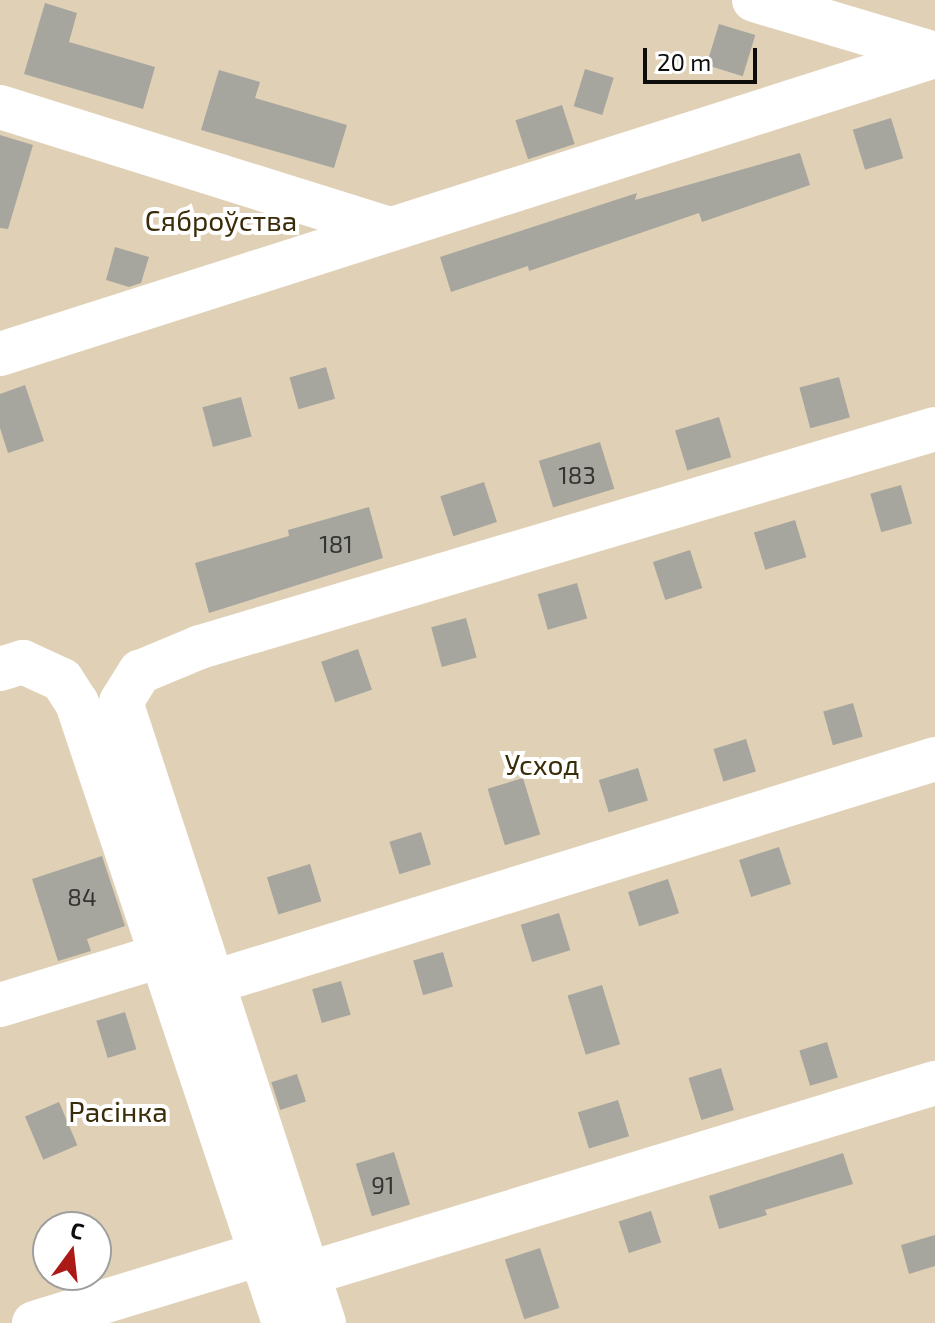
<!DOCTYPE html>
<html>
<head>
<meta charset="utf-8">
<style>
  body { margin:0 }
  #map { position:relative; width:935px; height:1323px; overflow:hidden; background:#e2e4dd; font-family:"Exo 2",sans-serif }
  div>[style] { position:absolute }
  .green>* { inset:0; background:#e0d1b6 }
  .building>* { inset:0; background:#a6a69f; transform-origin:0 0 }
  .minor>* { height:44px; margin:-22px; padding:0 22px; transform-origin:22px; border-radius:22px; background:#fff }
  span { translate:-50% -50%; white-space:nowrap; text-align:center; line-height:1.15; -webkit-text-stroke:8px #fff; paint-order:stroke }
  .number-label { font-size:24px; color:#333431 }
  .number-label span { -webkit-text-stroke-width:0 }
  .park-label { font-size:28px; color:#3a2b09 }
  .north { position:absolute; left:32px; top:1211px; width:80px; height:80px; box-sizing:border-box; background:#fff; border:2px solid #9e9f9e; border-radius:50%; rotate:15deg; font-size:22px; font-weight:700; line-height:32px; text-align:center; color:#0d0e0c }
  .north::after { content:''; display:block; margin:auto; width:28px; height:36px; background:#ac1a18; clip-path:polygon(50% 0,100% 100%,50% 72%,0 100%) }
  .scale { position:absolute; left:643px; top:48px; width:114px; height:36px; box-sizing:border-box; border:4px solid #0d0e0c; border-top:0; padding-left:10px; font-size:24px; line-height:28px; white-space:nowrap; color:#0d0e0c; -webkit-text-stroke:6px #fff; paint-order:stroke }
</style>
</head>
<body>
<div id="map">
  <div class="green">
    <i style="clip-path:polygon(evenodd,0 0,935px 0,935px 1323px,0 1323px,0 0,48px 1227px,96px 1227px,96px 1275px,48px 1275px,48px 1227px)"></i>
  </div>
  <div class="building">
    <i style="clip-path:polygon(45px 3px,77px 13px,69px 42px,155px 67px,143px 109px,24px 74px)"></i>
    <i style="left:719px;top:24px;width:38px;height:43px;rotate:17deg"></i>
    <i style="left:585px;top:69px;width:30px;height:39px;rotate:17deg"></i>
    <i style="clip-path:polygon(219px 70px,260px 82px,255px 98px,347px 125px,334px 168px,201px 130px)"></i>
    <i style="left:562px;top:105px;width:41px;height:49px;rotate:72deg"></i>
    <i style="left:891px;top:118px;width:42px;height:40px;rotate:73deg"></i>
    <i style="clip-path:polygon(0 135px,33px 145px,8px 229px,0 228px)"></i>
    <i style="clip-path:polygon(800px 153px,810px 185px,702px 222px,699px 213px,529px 271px,528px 266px,451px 292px,440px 257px,637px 193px,635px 200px)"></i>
    <i style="clip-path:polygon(115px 247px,149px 257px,141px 283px,129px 287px,106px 280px)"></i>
    <i style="left:326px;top:367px;width:33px;height:38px;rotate:74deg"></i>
    <i style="left:839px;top:377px;width:42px;height:41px;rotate:75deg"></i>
    <i style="clip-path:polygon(25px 385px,44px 441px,8px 453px,0 428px,0 394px)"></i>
    <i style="left:241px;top:397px;width:41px;height:40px;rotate:75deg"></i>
    <i style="left:719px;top:417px;width:42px;height:46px;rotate:73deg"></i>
    <i style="left:600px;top:442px;width:49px;height:64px;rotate:73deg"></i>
    <i style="left:484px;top:482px;width:42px;height:46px;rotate:72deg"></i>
    <i style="left:901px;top:485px;width:40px;height:32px;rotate:74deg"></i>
    <i style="clip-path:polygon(369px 507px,383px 558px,209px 613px,195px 563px,289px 536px,288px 530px)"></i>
    <i style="left:795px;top:520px;width:39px;height:43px;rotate:73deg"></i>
    <i style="left:690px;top:550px;width:40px;height:39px;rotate:72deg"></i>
    <i style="left:577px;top:583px;width:37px;height:41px;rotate:74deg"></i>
    <i style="left:466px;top:618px;width:41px;height:36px;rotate:75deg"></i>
    <i style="left:358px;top:649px;width:43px;height:39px;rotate:71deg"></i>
    <i style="left:853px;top:703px;width:35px;height:31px;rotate:74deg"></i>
    <i style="left:746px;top:739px;width:34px;height:34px;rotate:73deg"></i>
    <i style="left:638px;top:768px;width:34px;height:41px;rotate:73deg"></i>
    <i style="left:523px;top:778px;width:59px;height:37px;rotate:73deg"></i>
    <i style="left:421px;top:832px;width:34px;height:33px;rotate:73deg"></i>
    <i style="left:779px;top:847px;width:39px;height:42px;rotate:72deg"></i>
    <i style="clip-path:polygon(102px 856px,125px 926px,87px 939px,91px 951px,58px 961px,32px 879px)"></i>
    <i style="left:310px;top:864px;width:39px;height:45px;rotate:73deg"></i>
    <i style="left:668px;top:879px;width:36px;height:42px;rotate:72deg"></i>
    <i style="left:559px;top:913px;width:39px;height:40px;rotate:73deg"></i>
    <i style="left:443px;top:952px;width:36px;height:31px;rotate:74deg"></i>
    <i style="left:341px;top:981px;width:35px;height:30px;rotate:74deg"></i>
    <i style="left:602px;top:985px;width:62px;height:36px;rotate:73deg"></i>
    <i style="left:125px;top:1012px;width:39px;height:30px;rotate:73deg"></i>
    <i style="left:827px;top:1042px;width:37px;height:29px;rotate:73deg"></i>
    <i style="left:721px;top:1068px;width:44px;height:34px;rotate:73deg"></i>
    <i style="left:297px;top:1074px;width:29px;height:27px;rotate:72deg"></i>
    <i style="left:618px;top:1100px;width:38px;height:42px;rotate:73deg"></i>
    <i style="left:59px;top:1102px;width:47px;height:37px;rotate:67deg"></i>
    <i style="left:394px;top:1152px;width:55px;height:40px;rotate:73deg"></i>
    <i style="clip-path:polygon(843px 1153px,853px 1184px,765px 1210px,767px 1215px,719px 1229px,709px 1196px)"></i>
    <i style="left:651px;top:1211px;width:33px;height:34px;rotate:72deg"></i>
    <i style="clip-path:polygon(935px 1235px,935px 1266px,909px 1274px,901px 1245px)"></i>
    <i style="left:540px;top:1248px;width:63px;height:37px;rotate:72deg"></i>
  </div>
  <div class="minor">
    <i style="left:754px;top:0;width:189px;rotate:16.6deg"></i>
    <i style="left:0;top:107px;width:409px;rotate:17.4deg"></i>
    <i style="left:0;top:354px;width:981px;rotate:-17.68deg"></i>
    <i style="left:0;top:669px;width:24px;rotate:-17deg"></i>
    <i style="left:23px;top:662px;width:43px;rotate:24.8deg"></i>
    <i style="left:62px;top:680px;width:27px;rotate:57deg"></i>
    <i style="left:77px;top:703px;width:654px;rotate:71.54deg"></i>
    <i style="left:211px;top:983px;width:758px;rotate:-17.19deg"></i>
    <i style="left:0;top:1005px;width:171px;rotate:-17deg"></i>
    <i style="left:307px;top:1274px;width:656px;rotate:-16.92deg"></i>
    <i style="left:34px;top:1323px;width:235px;rotate:-17deg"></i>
    <i style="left:324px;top:1323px;width:653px;rotate:-108.1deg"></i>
    <i style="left:121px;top:702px;width:36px;rotate:-58deg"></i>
    <i style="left:140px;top:672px;width:65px;rotate:-22.6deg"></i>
    <i style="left:200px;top:647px;width:767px;rotate:-16.52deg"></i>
  </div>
  <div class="number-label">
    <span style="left:577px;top:475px">183</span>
    <span style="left:336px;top:544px">181</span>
    <span style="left:82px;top:897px">84</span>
    <span style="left:383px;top:1185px">91</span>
  </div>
  <div class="park-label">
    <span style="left:221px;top:220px">Сяброўства</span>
    <span style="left:542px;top:764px">Усход</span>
    <span style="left:118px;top:1111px">Расінка</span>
  </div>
  <div class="north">С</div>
  <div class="scale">20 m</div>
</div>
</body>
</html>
